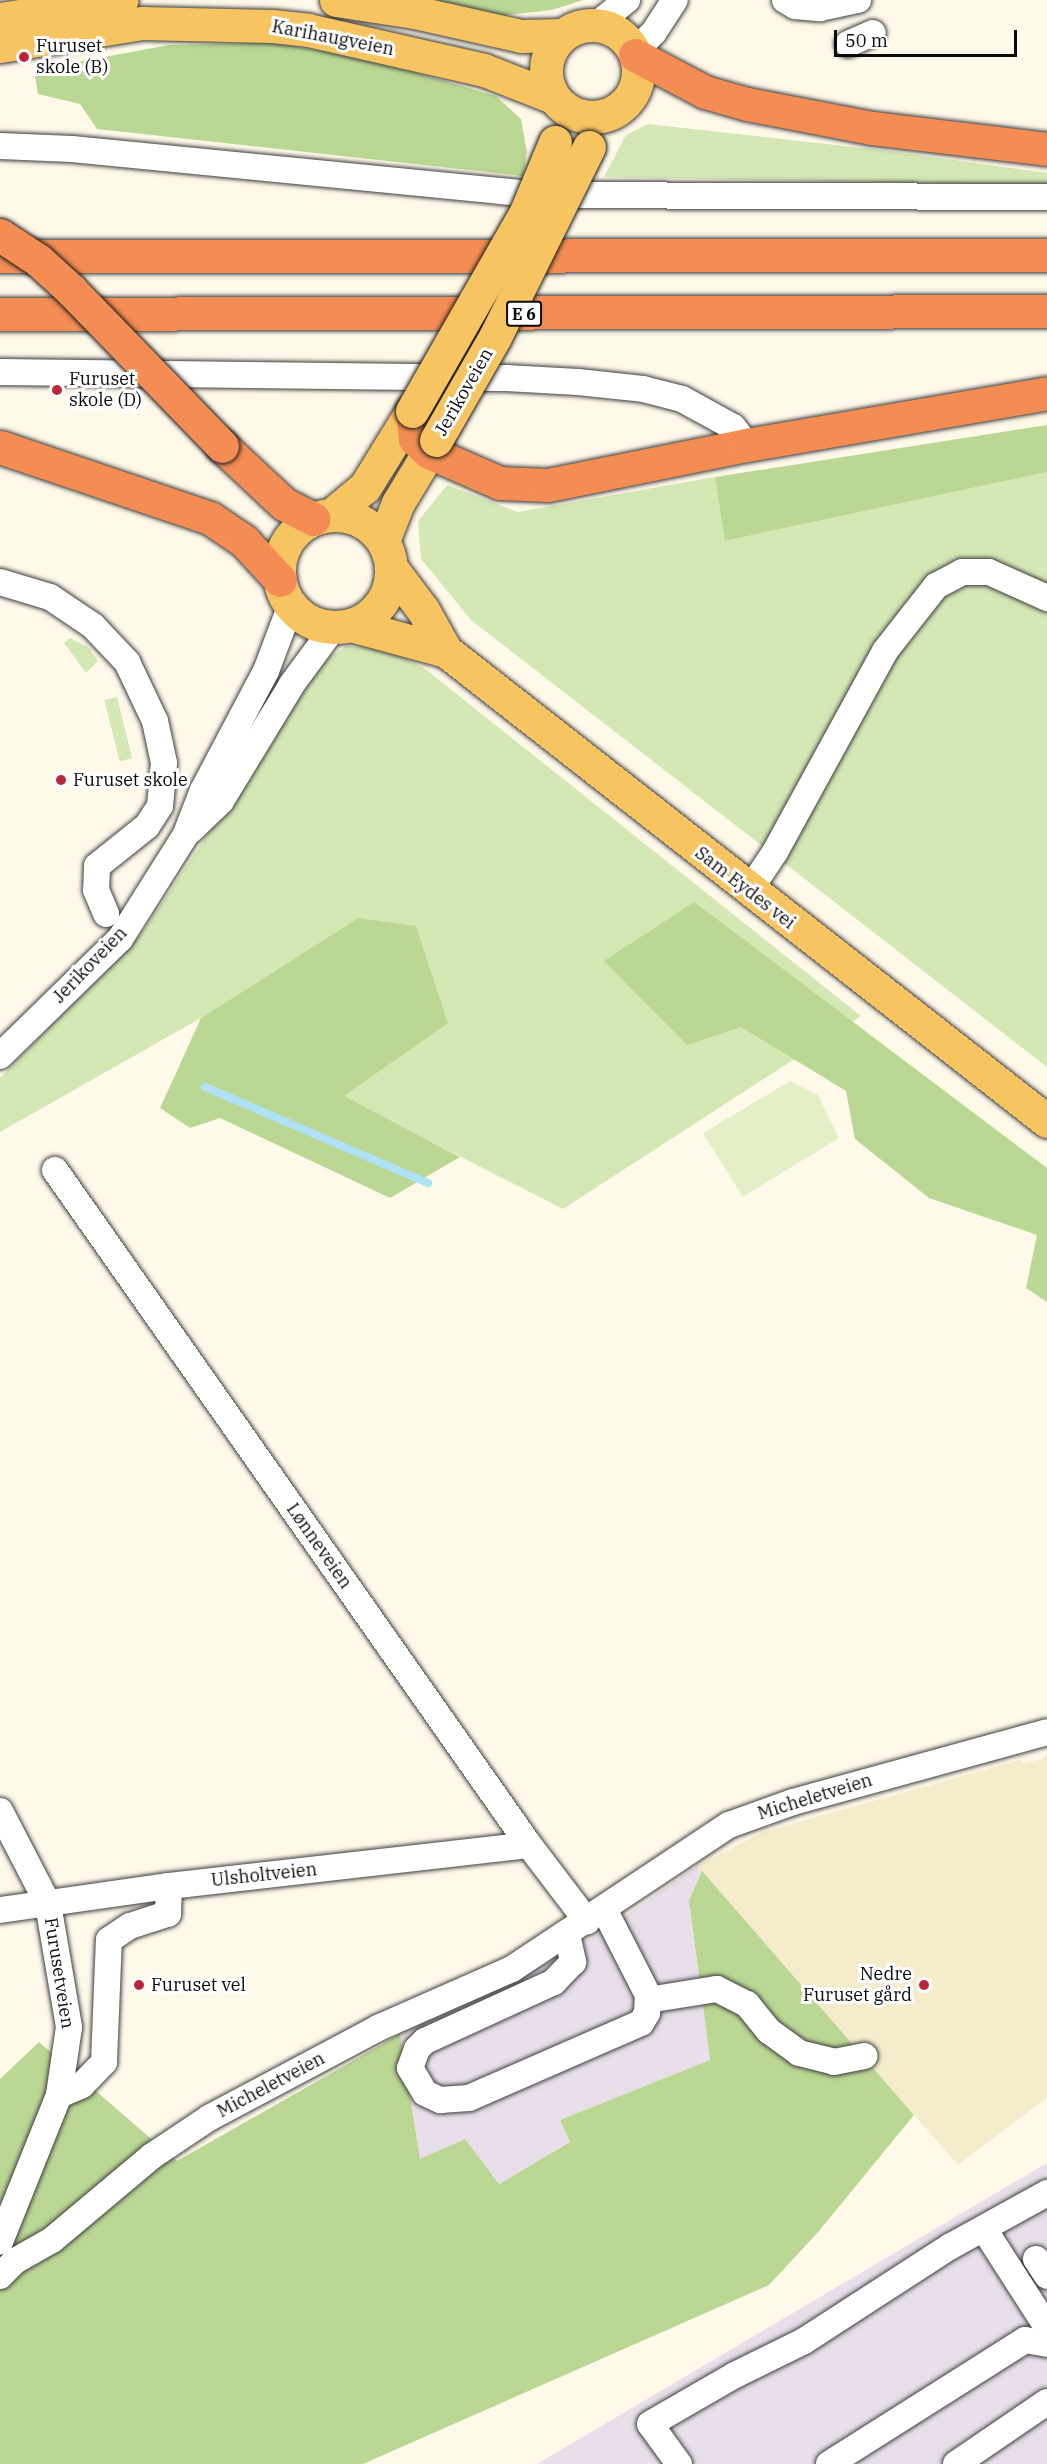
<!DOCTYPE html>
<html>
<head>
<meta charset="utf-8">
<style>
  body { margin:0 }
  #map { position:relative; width:1047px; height:2464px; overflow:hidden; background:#fff9ea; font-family:"IBM Plex Serif",serif }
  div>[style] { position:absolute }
  .industrial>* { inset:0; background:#e8dfeb }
  .farmland>* { inset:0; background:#f4eccb }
  .green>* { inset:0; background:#d4e8b5; transform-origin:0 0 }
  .forest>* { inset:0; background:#bad894 }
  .pitch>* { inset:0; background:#e5efc7 }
  .stream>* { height:8px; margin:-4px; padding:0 4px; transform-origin:4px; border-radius:4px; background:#b0e2f5 }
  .roads { filter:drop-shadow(0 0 2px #3e3e3e) drop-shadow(0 0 2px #3e3e3e) }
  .minor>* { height:26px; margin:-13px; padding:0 13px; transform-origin:13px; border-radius:13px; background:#fff }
  .major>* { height:33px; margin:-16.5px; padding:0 16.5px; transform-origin:16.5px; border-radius:16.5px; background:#f7c462 }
  .major>.ring { margin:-16.5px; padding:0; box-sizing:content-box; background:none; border:33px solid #f7c462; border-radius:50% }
  .highway>* { height:33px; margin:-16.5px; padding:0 16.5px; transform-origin:16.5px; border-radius:16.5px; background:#f38d54 }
  .bridges { filter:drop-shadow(0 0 2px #1c1c1c) drop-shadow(0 0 2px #1c1c1c) }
  .major-bridge>* { height:33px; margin:-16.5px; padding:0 16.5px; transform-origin:16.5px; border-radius:16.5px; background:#f7c462 }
  .highway-bridge>* { height:33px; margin:-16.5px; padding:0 16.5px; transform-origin:16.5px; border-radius:16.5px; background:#f38d54 }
  .dots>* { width:16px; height:16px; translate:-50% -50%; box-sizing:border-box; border:3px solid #fff; border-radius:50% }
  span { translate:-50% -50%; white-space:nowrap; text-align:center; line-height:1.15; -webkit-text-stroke:6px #fff; paint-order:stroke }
  .shield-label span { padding:2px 4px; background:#fff; border:2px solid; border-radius:4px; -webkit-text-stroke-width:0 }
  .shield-label { font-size:16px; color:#0b0b0b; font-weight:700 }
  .street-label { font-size:18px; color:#0b0b0b }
  .poi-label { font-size:18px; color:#0b0b0b }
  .left { translate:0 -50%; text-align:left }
  .right { translate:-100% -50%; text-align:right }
  .scale { position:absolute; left:834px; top:30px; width:183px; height:27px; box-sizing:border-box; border:3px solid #0b0b0b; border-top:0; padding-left:8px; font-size:18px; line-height:21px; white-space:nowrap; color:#0b0b0b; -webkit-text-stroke:4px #fff; paint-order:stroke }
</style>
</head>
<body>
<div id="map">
  <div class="industrial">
    <i style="clip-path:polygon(697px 1866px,702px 1871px,689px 1900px,710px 2060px,560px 2120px,570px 2142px,499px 2184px,465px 2139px,420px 2160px,400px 2034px,542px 1966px,599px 1934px)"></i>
    <i style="clip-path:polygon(1047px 2163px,1047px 2464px,537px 2464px)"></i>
  </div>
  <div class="farmland">
    <i style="clip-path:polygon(1047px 1754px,1047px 2098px,958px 2165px,697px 1866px,763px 1832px,1020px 1760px,1025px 1763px,1041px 1759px)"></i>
  </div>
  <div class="green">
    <i style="clip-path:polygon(648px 124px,888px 151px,1047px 173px,1047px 185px,604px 177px,626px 135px)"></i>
    <i style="clip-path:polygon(1047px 472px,1047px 1067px,471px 620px,421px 559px,418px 521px,447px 485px,518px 512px,715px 477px,726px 541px)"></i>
    <i style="clip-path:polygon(70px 638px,88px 647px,98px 661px,86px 673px,64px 643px)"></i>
    <i style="clip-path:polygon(347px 646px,384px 648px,424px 668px,861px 1016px,563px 1209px,344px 1097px,358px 918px,201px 1018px,0 1132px,0 1078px,141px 934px,322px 662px)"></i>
    <i style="left:117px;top:697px;width:63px;height:13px;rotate:76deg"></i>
  </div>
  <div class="forest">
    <i style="clip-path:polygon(416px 0,583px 0,552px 10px,496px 16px)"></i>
    <i style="clip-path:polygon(273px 43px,365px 58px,496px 96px,521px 119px,527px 152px,523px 176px,97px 129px,80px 104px,38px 94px,34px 70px,169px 45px)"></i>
    <i style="clip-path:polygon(1047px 425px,1047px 472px,725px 541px,715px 477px)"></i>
    <i style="clip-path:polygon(694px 902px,1047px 1168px,1047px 1302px,1026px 1288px,1037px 1235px,929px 1198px,855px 1139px,846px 1091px,741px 1027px,687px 1045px,604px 961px)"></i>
    <i style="clip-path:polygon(358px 918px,416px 926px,448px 1023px,344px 1096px,460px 1157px,390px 1198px,220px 1118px,190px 1128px,160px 1108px,201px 1018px)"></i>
    <i style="clip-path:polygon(702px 1871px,914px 2115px,819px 2231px,769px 2285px,363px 2464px,0 2464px,0 2079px,39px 2042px,177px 2161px,400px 2034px,420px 2159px,465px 2139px,499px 2184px,570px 2142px,560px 2120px,710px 2060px,689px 1900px)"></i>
  </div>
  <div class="pitch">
    <i style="clip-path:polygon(790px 1081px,818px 1095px,839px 1138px,743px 1197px,703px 1133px)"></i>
  </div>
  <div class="stream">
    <i style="left:205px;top:1087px;width:243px;rotate:23.3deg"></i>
  </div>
  <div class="roads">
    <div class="minor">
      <i style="left:785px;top:0;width:12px;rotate:31deg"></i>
      <i style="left:795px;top:6px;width:25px;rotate:5deg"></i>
      <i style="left:820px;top:8px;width:39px;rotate:-12deg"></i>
      <i style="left:596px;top:25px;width:40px;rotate:-39deg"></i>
      <i style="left:848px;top:44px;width:27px;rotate:-24deg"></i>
      <i style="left:634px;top:52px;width:28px;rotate:-45deg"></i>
      <i style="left:654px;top:32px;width:38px;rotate:-57deg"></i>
      <i style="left:0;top:146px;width:72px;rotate:2.4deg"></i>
      <i style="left:72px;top:149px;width:470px;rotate:5.6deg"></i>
      <i style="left:540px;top:195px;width:507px;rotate:0.23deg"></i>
      <i style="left:0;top:372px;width:506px;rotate:0.68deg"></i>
      <i style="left:506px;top:378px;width:72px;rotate:3.2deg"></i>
      <i style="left:578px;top:382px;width:65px;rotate:6.1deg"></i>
      <i style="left:643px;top:389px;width:40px;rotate:14.4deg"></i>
      <i style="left:682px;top:399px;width:58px;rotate:28.8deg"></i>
      <i style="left:733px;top:427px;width:23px;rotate:52deg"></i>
      <i style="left:0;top:582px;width:52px;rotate:16.7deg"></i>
      <i style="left:50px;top:597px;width:52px;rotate:34deg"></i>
      <i style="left:93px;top:626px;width:50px;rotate:46.6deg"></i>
      <i style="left:127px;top:662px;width:65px;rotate:64.6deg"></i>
      <i style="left:155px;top:721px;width:43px;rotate:77.9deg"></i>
      <i style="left:164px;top:763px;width:43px;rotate:95.3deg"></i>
      <i style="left:160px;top:806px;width:24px;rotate:123deg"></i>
      <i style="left:147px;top:826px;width:64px;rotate:141.3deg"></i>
      <i style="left:97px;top:866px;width:24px;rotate:92deg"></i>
      <i style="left:96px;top:890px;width:26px;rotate:67deg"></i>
      <i style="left:191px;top:830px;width:42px;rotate:-44deg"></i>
      <i style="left:221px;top:801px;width:137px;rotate:-58.7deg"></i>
      <i style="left:292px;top:684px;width:71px;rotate:-53.6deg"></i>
      <i style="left:749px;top:891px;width:47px;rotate:-56.3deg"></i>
      <i style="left:775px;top:852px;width:229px;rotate:-61.3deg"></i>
      <i style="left:885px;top:651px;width:83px;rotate:-51.9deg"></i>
      <i style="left:936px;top:586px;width:30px;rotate:-28deg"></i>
      <i style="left:962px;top:572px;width:27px"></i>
      <i style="left:989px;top:572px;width:64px;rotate:24.1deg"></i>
      <i style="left:0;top:1056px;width:168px;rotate:-44.3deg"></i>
      <i style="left:120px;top:939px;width:124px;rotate:-57.8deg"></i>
      <i style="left:186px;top:834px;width:47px;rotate:-68.9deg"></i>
      <i style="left:203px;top:790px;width:135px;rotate:-62.1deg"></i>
      <i style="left:266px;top:671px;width:71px;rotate:-69.3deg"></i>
      <i style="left:55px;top:1170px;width:825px;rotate:54.92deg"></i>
      <i style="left:529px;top:1845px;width:96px;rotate:52.7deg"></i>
      <i style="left:0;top:1811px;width:105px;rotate:62.7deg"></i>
      <i style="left:48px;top:1904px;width:125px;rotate:80.3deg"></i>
      <i style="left:69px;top:2027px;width:69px;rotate:98.4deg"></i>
      <i style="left:59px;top:2095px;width:158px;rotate:111.9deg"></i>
      <i style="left:0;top:1910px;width:171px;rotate:-8.1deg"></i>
      <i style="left:169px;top:1886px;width:362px;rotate:-6.5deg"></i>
      <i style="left:567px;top:1935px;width:28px;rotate:77deg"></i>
      <i style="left:573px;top:1962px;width:28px;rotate:134deg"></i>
      <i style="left:554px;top:1982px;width:142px;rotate:155.4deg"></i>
      <i style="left:425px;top:2041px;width:11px;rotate:135deg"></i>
      <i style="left:417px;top:2049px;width:20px;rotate:110deg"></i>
      <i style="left:410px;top:2068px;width:29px;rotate:59deg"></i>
      <i style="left:425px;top:2093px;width:17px;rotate:25deg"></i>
      <i style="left:440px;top:2100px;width:29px;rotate:-4deg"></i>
      <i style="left:469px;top:2098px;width:188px;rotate:-23.6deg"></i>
      <i style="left:641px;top:2023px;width:12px;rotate:-59deg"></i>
      <i style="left:647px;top:2013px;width:18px;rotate:-87deg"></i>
      <i style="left:648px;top:1995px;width:94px;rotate:-117.1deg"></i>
      <i style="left:648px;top:2000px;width:70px;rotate:-9.1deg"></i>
      <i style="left:717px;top:1989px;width:34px;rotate:27deg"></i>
      <i style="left:747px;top:2004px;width:35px;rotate:51deg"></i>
      <i style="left:769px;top:2031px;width:37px;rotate:36deg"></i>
      <i style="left:799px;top:2053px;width:36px;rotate:14deg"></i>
      <i style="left:834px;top:2062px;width:31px;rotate:-11deg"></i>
      <i style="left:59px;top:2095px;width:25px;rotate:-23deg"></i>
      <i style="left:82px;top:2085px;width:32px;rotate:-46deg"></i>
      <i style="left:104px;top:2062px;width:122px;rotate:-87.7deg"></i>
      <i style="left:109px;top:1940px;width:25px;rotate:-34deg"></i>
      <i style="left:130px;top:1926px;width:40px;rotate:-18deg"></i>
      <i style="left:168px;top:1914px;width:28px;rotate:-88deg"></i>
      <i style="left:984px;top:2229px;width:117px;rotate:57.3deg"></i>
      <i style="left:1036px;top:2259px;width:20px;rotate:57deg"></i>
      <i style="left:0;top:2276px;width:21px;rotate:-45deg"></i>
      <i style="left:15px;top:2261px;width:43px;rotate:-29.6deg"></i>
      <i style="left:52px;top:2240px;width:131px;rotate:-40deg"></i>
      <i style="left:152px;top:2156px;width:69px;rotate:-33.7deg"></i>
      <i style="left:209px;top:2118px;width:191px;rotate:-28deg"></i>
      <i style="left:378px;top:2028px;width:146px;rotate:-23.8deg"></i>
      <i style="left:512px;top:1969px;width:260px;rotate:-33.6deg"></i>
      <i style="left:729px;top:1825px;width:68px;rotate:-19.8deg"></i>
      <i style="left:793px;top:1802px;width:263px;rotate:-15.4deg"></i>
      <i style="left:679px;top:2464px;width:49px;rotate:-125.9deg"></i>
      <i style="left:650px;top:2424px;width:98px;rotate:-30deg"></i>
      <i style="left:735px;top:2375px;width:77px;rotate:-26.2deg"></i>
      <i style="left:804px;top:2341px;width:175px;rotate:-32.9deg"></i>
      <i style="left:951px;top:2246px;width:110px;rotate:-28.9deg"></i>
      <i style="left:829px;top:2464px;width:232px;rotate:-32.3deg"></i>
      <i style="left:1025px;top:2340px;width:22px;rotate:10deg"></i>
      <i style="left:956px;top:2464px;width:110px;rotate:-34.3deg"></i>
    </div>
    <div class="major">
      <i style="left:336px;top:0;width:79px;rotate:8.7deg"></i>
      <i style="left:414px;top:12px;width:110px;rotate:12.6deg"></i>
      <i style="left:521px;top:36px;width:41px;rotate:-1.4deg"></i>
      <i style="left:0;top:19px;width:123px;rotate:-8.9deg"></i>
      <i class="ring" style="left:546px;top:25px;width:59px;height:59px"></i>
      <i style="left:0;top:46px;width:144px;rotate:-9.2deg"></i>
      <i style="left:142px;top:23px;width:130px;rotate:1.3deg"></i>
      <i style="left:272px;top:26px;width:36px;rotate:6deg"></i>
      <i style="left:308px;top:30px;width:180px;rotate:12.8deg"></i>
      <i style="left:484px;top:70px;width:74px;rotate:21.4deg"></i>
      <i style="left:331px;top:515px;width:44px;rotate:-39.5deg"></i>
      <i style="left:365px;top:487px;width:89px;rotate:-58.3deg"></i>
      <i class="ring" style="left:279px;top:515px;width:79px;height:79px"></i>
      <i style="left:383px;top:541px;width:41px;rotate:-68.5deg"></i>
      <i style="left:398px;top:503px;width:74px;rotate:-58.9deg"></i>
      <i style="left:392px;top:569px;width:51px;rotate:52.9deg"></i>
      <i style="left:423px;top:610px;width:47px;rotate:60.7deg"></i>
      <i style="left:351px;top:625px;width:98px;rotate:15.3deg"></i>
      <i style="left:446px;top:651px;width:763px;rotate:38.03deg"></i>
    </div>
    <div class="highway">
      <i style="left:635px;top:55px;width:79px;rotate:27.9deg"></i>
      <i style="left:705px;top:92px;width:44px;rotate:15.9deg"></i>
      <i style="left:747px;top:104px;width:127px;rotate:10.9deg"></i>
      <i style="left:872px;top:128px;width:176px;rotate:6.8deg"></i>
      <i style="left:0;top:256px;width:1047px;rotate:-0.05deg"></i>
      <i style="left:0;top:314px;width:1047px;rotate:-0.16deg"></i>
      <i style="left:412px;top:411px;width:28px;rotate:84deg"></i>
      <i style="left:415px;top:439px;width:19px;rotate:43deg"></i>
      <i style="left:429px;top:452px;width:77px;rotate:23.6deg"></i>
      <i style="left:500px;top:483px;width:48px;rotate:2.4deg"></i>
      <i style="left:548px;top:485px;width:203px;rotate:-11.4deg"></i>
      <i style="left:747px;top:445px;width:304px;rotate:-9.8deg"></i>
      <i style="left:222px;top:446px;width:85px;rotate:43.1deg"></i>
      <i style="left:284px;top:504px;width:33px;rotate:27deg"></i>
      <i style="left:0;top:447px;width:222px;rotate:18.7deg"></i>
      <i style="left:210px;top:518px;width:41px;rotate:34.1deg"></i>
      <i style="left:244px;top:541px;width:53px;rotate:47.3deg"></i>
    </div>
  </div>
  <div class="bridges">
    <div class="major-bridge">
      <i style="left:412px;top:411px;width:227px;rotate:-60.2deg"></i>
      <i style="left:525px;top:214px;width:78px;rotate:-67.4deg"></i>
      <i style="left:436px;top:440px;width:119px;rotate:-60.2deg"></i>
      <i style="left:495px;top:337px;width:212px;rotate:-63.7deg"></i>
    </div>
    <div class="highway-bridge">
      <i style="left:0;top:235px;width:45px;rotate:33.3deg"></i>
      <i style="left:38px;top:260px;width:45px;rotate:42.3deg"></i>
      <i style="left:71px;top:290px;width:217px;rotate:45.9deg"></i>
    </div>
  </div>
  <div class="dots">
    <i style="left:24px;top:57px;background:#b9263c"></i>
    <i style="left:57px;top:390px;background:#b9263c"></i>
    <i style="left:61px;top:780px;background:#b9263c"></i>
    <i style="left:139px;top:1985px;background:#b9263c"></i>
    <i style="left:924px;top:1985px;background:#b9263c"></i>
  </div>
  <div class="shield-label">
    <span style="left:524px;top:314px">E 6</span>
  </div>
  <div class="street-label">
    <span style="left:333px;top:38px;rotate:11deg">Karihaugveien</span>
    <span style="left:464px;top:392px;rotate:-60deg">Jerikoveien</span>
    <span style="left:745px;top:888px;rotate:38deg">Sam Eydes vei</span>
    <span style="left:90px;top:965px;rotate:-46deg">Jerikoveien</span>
    <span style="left:319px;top:1546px;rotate:55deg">Lønneveien</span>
    <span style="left:815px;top:1797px;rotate:-17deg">Micheletveien</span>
    <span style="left:264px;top:1875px;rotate:-6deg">Ulsholtveien</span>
    <span style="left:59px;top:1973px;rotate:81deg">Furusetveien</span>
    <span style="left:271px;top:2085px;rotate:-28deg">Micheletveien</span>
  </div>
  <div class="poi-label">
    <span class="left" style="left:36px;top:57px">Furuset<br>skole (B)</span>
    <span class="left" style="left:69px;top:390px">Furuset<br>skole (D)</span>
    <span class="left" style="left:73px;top:780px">Furuset skole</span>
    <span class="right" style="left:912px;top:1985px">Nedre<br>Furuset gård</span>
    <span class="left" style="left:151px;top:1985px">Furuset vel</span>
  </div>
  <div class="scale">50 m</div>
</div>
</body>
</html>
